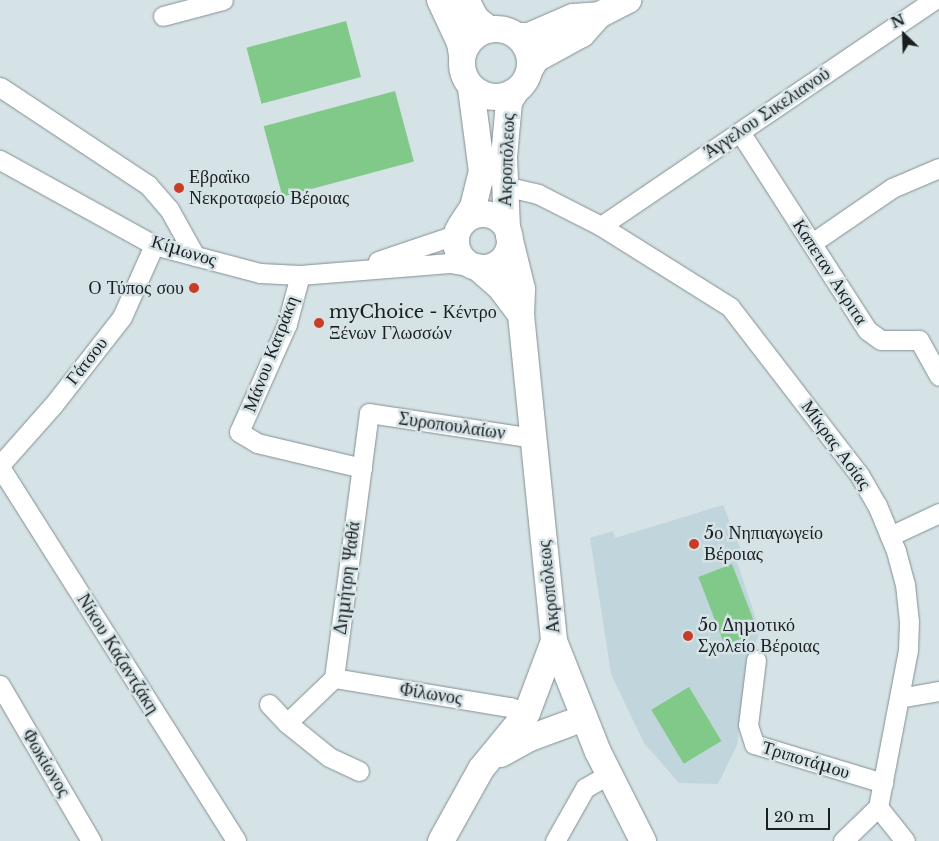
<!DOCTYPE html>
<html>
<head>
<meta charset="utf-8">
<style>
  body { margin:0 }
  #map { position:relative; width:939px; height:841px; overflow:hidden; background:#d5e2e6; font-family:"Libre Baskerville",serif }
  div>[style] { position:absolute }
  .built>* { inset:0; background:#c1d6dc }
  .green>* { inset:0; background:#81c988; transform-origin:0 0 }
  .roads { filter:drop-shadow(0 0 1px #838f92) drop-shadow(0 0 1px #838f92) }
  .street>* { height:19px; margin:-9.5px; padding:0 9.5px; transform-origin:9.5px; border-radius:9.5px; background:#fff }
  .secondary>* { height:26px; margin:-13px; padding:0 13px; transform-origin:13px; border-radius:13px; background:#fff }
  .secondary>.ring { margin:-13px; padding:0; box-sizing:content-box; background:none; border:26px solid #fff; border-radius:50% }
  .dots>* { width:14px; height:14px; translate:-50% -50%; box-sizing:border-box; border:2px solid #d5e2e6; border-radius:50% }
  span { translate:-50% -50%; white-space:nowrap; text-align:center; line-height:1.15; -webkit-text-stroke:5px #d5e2e6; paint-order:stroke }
  .street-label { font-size:18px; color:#1a1e20 }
  .poi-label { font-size:18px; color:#1a1e20 }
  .left { translate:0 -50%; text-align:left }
  .right { translate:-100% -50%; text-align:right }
  .north { position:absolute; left:879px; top:10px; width:50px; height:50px; -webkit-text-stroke:4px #d5e2e6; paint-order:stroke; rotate:336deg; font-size:14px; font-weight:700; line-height:20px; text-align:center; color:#1a1e20 }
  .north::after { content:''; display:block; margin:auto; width:18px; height:22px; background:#1a1e20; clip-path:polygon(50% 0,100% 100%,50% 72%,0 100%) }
  .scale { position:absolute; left:766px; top:808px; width:64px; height:22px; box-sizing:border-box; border:2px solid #1a1e20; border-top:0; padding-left:6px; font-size:15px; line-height:18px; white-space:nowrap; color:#1a1e20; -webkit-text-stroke:4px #d5e2e6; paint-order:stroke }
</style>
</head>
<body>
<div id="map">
  <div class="built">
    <i style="clip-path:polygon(723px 505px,741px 550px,734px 553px,760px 631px,747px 668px,737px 745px,718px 784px,679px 783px,644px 743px,611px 674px,590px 538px,613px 531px,615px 538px)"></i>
  </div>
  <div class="green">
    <i style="left:346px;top:21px;width:58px;height:103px;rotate:75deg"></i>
    <i style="left:395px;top:91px;width:73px;height:136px;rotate:75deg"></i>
    <i style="left:732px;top:564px;width:73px;height:36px;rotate:69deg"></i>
    <i style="left:689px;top:687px;width:63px;height:44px;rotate:59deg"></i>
  </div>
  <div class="roads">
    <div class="street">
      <i style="left:163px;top:16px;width:62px;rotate:-14.9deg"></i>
      <i style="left:0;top:87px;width:178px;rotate:33.5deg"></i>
      <i style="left:148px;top:185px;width:32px;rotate:49deg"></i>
      <i style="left:169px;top:209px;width:54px;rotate:61deg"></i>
      <i style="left:740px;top:132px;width:235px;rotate:57.3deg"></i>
      <i style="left:867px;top:330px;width:17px;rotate:36deg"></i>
      <i style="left:881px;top:340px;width:38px"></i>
      <i style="left:919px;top:340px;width:41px;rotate:60.9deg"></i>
      <i style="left:0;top:160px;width:176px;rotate:28.9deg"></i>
      <i style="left:154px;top:245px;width:110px;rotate:14.8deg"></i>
      <i style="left:260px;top:273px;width:40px;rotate:2.9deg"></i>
      <i style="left:300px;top:275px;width:150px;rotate:-4.6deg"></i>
      <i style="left:450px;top:263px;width:23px;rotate:10deg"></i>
      <i style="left:504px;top:186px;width:35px;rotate:13deg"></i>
      <i style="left:538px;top:194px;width:71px;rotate:26.9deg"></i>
      <i style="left:601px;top:226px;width:152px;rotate:32.1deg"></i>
      <i style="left:730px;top:307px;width:213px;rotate:52.4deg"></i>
      <i style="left:860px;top:476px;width:34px;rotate:60deg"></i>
      <i style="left:877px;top:505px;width:50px;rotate:67.6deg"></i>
      <i style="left:896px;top:551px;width:34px;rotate:75deg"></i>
      <i style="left:905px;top:584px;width:37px;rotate:84deg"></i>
      <i style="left:909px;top:621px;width:29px;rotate:92deg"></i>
      <i style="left:908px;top:650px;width:160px;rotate:100.8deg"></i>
      <i style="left:878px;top:807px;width:49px;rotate:135.8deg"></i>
      <i style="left:601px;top:226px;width:402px;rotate:-34.2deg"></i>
      <i style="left:812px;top:243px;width:97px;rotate:-34.5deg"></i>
      <i style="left:892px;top:188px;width:51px;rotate:-23.1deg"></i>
      <i style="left:378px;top:261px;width:75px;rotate:-18.7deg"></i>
      <i style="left:449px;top:237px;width:12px;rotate:-42deg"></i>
      <i style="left:300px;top:275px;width:51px;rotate:104.9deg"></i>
      <i style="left:287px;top:324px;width:118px;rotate:114deg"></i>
      <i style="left:239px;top:432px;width:21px;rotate:31deg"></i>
      <i style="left:257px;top:443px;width:108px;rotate:13.4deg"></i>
      <i style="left:0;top:465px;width:81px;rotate:-48.5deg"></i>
      <i style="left:54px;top:404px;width:110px;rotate:-52deg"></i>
      <i style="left:122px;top:317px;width:79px;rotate:-66deg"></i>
      <i style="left:0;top:467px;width:442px;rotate:57.7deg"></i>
      <i style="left:890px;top:536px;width:54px;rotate:-25.1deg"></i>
      <i style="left:756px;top:660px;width:65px;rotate:97deg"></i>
      <i style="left:748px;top:725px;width:20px;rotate:72deg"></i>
      <i style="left:754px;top:744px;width:135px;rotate:16.8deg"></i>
      <i style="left:334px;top:678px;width:178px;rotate:9.4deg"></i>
      <i style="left:510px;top:707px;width:18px;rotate:19deg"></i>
      <i style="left:0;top:685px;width:181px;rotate:59.7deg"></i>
      <i style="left:899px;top:698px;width:41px;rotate:-9.9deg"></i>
      <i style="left:269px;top:704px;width:26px;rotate:47deg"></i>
      <i style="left:287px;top:723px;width:54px;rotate:39deg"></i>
      <i style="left:329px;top:757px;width:33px;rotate:25deg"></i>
      <i style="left:287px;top:723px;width:65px;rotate:-43.8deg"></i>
      <i style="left:334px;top:678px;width:267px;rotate:-82.5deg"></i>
      <i style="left:369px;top:413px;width:168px;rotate:8.6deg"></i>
      <i style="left:878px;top:807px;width:43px;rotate:51.5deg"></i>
      <i style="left:555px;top:841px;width:61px;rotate:-60.5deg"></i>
      <i style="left:585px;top:788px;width:28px;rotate:-30deg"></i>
    </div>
    <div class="secondary">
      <i style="left:440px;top:0;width:47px;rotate:65.1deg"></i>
      <i style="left:460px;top:43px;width:13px;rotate:81deg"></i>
      <i style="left:466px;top:0;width:21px;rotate:62deg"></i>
      <i style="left:476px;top:19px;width:16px;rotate:38deg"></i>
      <i class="ring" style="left:462px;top:29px;width:42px;height:42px"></i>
      <i style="left:518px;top:36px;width:11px"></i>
      <i style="left:529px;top:36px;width:48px;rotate:-23.4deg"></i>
      <i style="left:573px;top:17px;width:26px;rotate:-4deg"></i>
      <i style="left:530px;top:69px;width:12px;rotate:-59deg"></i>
      <i style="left:536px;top:59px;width:52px;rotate:-28.5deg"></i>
      <i style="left:582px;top:34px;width:25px;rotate:-48deg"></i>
      <i style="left:599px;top:15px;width:33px;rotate:-27deg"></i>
      <i class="ring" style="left:456px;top:214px;width:28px;height:28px"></i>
      <i style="left:463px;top:222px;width:18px;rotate:-56deg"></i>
      <i style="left:473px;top:207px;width:36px;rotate:-76deg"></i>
      <i style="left:482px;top:172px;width:85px;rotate:-97.5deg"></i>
      <i style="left:507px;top:228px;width:71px;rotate:-92.4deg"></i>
      <i style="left:504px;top:157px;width:55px;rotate:-84.8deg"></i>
      <i style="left:509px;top:102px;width:12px;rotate:-59deg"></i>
      <i style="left:509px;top:236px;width:55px;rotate:76.2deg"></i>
      <i style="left:522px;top:289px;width:26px;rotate:92deg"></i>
      <i style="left:521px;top:315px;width:328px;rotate:84.2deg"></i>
      <i style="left:554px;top:641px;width:119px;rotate:68.4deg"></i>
      <i style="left:598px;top:752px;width:100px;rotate:63.2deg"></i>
      <i style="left:477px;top:267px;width:30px;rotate:41deg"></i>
      <i style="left:500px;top:287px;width:35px;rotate:53deg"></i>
      <i style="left:501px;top:754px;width:33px;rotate:-29deg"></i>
      <i style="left:530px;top:738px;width:58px;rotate:-20.3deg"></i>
      <i style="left:441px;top:841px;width:82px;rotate:-60.9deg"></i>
      <i style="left:481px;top:769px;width:72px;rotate:-50.6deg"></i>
      <i style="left:527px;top:713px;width:77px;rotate:-69.4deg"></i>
    </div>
  </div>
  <div class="dots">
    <i style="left:179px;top:188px;background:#c93d28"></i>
    <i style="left:194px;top:288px;background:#c93d28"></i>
    <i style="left:319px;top:323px;background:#c93d28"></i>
    <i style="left:694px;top:544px;background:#c93d28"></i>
    <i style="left:688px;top:636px;background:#c93d28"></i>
  </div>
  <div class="street-label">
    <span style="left:767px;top:113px;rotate:-34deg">Άγγελου Σικελιανού</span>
    <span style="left:507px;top:160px;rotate:-88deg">Ακροπόλεως</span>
    <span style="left:184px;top:251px;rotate:17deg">Κίμωνος</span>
    <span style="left:830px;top:272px;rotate:57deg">Καπεταν Ακριτα</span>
    <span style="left:271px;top:354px;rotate:-69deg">Μάνου Κατράκη</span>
    <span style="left:87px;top:361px;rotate:-52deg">Γάτσου</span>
    <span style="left:452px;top:426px;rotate:8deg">Συροπουλαίων</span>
    <span style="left:836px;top:445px;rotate:54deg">Μίκρας Ασίας</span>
    <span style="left:347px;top:578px;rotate:-83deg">Δημήτρη Ψαθά</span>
    <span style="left:549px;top:587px;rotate:-96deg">Ακροπόλεως</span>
    <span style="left:118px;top:654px;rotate:58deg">Νίκου Καζαντζάκη</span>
    <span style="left:431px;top:694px;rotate:9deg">Φίλωνος</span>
    <span style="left:806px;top:760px;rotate:17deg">Τριποτάμου</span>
    <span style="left:46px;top:763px;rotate:59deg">Φωκίωνος</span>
  </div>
  <div class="poi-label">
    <span class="left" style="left:189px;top:188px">Εβραϊκο<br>Νεκροταφείο Βέροιας</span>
    <span class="right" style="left:184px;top:288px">Ο Τύπος σου</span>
    <span class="left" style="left:329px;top:323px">myChoice - Κέντρο<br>Ξένων Γλωσσών</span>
    <span class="left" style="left:704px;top:544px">5ο Νηπιαγωγείο<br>Βέροιας</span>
    <span class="left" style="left:698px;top:636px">5ο Δημοτικό<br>Σχολείο Βέροιας</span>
  </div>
  <div class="north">N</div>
  <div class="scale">20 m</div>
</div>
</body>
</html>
